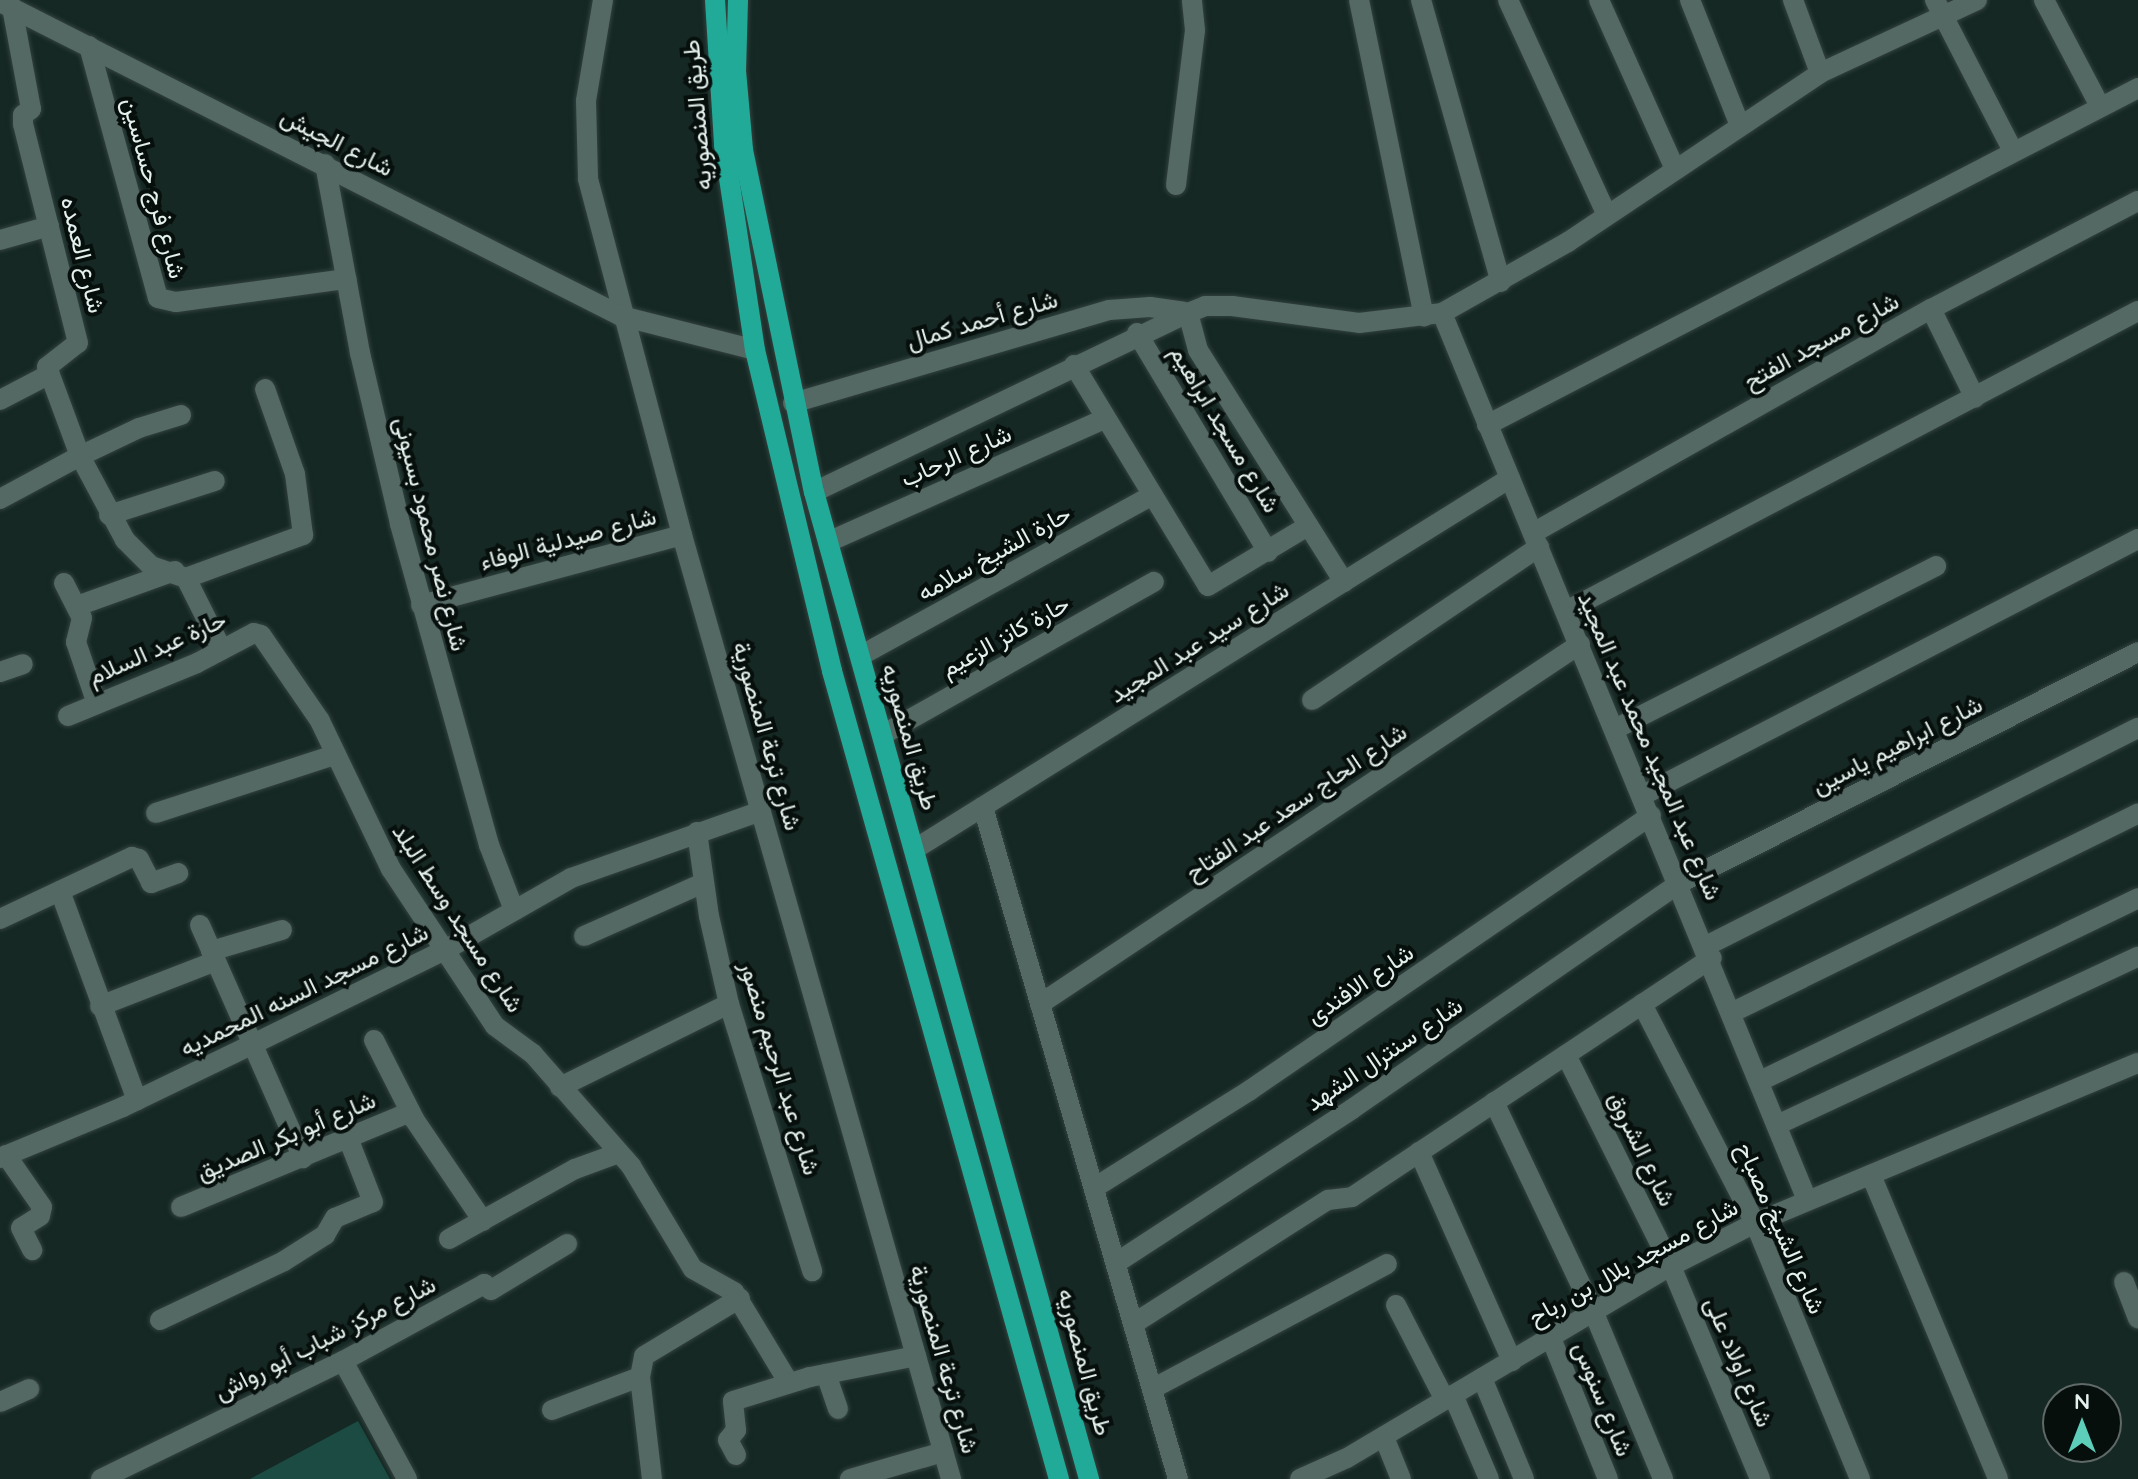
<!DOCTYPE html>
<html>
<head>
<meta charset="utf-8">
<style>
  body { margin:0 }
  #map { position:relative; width:2138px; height:1479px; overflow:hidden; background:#152824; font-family:Quicksand,Vazirmatn,sans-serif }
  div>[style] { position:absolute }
  .green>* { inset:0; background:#1b4b42 }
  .roads { filter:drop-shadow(0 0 2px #33423f) drop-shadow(0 0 2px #33423f) }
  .minor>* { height:20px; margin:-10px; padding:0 10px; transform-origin:10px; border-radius:10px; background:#546964 }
  .major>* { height:20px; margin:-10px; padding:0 10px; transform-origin:10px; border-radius:10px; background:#22aa98 }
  span { translate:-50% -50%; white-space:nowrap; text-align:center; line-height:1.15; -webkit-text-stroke:8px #070f0d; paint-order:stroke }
  .street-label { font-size:24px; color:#e4f0ed }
  .north { position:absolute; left:2042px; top:1383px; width:80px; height:80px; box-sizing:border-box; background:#070f0d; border:2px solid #5f6967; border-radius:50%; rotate:0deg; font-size:22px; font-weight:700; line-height:32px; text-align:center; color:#e4f0ed }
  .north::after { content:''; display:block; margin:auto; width:28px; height:36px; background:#5cceba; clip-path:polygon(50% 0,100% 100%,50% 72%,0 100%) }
</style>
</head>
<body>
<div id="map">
  <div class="green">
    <i style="clip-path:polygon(358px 1421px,390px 1479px,250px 1479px)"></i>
  </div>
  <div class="roads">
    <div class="minor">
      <i style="left:603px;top:0;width:102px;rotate:99.6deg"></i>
      <i style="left:586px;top:101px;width:78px;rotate:88.5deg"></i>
      <i style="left:588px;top:179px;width:368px;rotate:75.2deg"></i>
      <i style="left:682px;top:535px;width:982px;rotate:74.09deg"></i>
      <i style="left:1359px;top:0;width:323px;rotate:78.4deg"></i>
      <i style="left:1421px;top:0;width:293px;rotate:74.2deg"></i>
      <i style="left:1508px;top:0;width:237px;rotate:65.3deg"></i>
      <i style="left:1599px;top:0;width:183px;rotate:65.8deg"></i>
      <i style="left:1690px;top:0;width:132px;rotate:68.3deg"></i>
      <i style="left:1793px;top:0;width:78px;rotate:69.7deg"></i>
      <i style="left:1935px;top:0;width:168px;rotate:62.7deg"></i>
      <i style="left:2044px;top:0;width:120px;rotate:62.2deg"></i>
      <i style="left:0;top:2px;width:696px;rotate:26.82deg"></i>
      <i style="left:621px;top:316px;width:138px;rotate:14.2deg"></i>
      <i style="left:89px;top:46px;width:261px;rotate:74.7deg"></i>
      <i style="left:158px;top:298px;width:18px;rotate:13deg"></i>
      <i style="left:176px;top:302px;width:172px;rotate:-7.7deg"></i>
      <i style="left:325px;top:164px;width:192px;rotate:79.5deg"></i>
      <i style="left:360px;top:353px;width:176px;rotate:76.8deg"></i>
      <i style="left:400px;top:524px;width:333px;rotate:74.5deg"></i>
      <i style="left:489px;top:845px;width:70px;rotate:69deg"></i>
      <i style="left:1176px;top:185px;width:156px;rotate:-83deg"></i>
      <i style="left:1195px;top:30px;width:30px;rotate:-96deg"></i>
      <i style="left:0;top:240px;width:51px;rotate:-15.9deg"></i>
      <i style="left:1931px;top:309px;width:99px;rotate:63.7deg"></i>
      <i style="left:1442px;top:313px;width:959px;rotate:67.63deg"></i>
      <i style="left:1137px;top:333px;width:255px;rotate:59.1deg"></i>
      <i style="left:1074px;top:365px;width:258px;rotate:58.8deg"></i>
      <i style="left:1208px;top:586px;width:117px;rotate:-31deg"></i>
      <i style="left:0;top:400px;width:56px;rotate:-27.5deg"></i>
      <i style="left:793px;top:403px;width:329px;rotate:-16.4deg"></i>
      <i style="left:1109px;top:310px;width:41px;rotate:-4.2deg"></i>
      <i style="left:1150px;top:307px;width:34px;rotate:8deg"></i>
      <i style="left:181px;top:415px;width:44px;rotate:162.8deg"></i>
      <i style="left:139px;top:428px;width:65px;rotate:154.6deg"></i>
      <i style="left:80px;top:456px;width:95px;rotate:61.8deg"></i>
      <i style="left:125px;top:540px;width:37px;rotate:45deg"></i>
      <i style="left:151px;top:566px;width:37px;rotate:19deg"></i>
      <i style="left:186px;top:578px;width:80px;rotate:63.4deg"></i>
      <i style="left:1487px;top:425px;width:733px;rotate:-27.37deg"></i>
      <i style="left:814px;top:492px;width:415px;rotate:-25.6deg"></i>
      <i style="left:0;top:499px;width:91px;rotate:-28.3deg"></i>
      <i style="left:80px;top:456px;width:95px;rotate:-110.3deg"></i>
      <i style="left:47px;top:367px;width:39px;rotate:-38deg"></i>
      <i style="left:78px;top:343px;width:226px;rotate:-104.1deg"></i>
      <i style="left:23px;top:124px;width:9px;rotate:-90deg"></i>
      <i style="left:23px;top:115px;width:10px;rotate:-37deg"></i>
      <i style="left:31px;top:109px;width:104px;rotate:-100.6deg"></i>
      <i style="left:109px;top:515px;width:111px;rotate:-17.8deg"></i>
      <i style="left:1533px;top:533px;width:457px;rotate:-29.4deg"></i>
      <i style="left:1931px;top:309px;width:233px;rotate:-27.6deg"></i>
      <i style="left:828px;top:542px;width:304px;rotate:-24deg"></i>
      <i style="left:186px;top:578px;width:125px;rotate:-20.2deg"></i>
      <i style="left:303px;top:535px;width:62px;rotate:-97.5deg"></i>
      <i style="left:295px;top:474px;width:90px;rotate:-109.4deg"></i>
      <i style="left:1344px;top:582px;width:274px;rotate:-122.2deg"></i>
      <i style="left:1198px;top:350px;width:38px;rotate:-105deg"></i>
      <i style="left:1188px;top:313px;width:18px;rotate:-22deg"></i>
      <i style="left:1205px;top:306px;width:27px"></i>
      <i style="left:1232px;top:306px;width:128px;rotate:7.6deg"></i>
      <i style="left:1359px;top:323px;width:84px;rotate:-6.9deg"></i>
      <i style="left:1442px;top:313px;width:145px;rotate:-29.4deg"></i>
      <i style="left:1568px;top:242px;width:303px;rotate:-33.8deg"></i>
      <i style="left:1820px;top:73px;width:173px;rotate:-24.9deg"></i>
      <i style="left:64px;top:583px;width:39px;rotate:63deg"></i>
      <i style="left:82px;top:618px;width:25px;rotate:104deg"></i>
      <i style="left:76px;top:642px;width:65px;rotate:71.3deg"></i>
      <i style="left:421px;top:605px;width:270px;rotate:-15deg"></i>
      <i style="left:77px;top:606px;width:104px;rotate:-19.7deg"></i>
      <i style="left:1566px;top:611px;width:646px;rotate:-27.68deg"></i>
      <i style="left:860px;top:656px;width:334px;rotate:-28.8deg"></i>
      <i style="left:0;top:672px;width:24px;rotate:-19deg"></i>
      <i style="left:1312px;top:700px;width:274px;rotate:-34deg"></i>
      <i style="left:68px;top:716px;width:139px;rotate:-22.3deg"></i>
      <i style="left:197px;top:663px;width:64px;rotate:-27.8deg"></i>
      <i style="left:254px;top:633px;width:7px;rotate:16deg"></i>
      <i style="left:261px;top:635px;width:104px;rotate:55.5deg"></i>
      <i style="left:320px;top:721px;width:164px;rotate:64.4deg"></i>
      <i style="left:391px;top:869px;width:188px;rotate:56.5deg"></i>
      <i style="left:495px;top:1026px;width:47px;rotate:36.4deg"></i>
      <i style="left:533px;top:1054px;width:149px;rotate:48.8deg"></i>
      <i style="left:631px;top:1166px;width:120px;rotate:59deg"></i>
      <i style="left:693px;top:1269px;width:47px;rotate:29.3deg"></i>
      <i style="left:734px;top:1292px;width:106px;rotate:58.9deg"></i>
      <i style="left:1615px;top:729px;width:360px;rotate:-26.9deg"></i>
      <i style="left:882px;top:735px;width:312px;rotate:-29.4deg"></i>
      <i style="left:1643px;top:795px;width:557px;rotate:-27.35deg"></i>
      <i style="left:983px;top:807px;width:700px;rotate:73.82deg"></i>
      <i style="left:156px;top:813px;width:188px;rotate:-18deg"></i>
      <i style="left:697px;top:832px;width:85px;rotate:81.9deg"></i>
      <i style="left:709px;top:916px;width:90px;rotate:77.2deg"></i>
      <i style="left:729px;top:1004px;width:280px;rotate:72.7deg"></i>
      <i style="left:915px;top:849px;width:701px;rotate:-31.94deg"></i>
      <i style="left:60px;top:891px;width:223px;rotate:69.8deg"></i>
      <i style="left:0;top:919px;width:146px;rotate:-25.2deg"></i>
      <i style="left:132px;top:857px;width:7px;rotate:16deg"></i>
      <i style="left:139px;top:859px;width:27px;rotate:63deg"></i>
      <i style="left:151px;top:883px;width:29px;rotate:-20deg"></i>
      <i style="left:200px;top:925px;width:255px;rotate:66.2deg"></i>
      <i style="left:584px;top:936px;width:130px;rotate:-24deg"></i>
      <i style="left:1706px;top:946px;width:484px;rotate:-26.8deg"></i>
      <i style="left:211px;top:951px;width:74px;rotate:-16.5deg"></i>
      <i style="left:1040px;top:1004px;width:649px;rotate:-33.69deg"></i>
      <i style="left:1642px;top:1004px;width:246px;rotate:62.7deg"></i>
      <i style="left:1755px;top:1223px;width:277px;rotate:67.7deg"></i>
      <i style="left:100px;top:1006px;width:124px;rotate:-21.2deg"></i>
      <i style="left:1733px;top:1012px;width:451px;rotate:-26.1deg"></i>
      <i style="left:374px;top:1040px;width:89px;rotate:63.1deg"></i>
      <i style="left:414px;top:1119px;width:123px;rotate:55.9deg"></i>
      <i style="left:1566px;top:1055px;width:236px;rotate:63.5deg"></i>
      <i style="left:1671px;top:1266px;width:231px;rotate:67.3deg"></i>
      <i style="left:1760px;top:1081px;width:420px;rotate:-25.8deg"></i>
      <i style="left:560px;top:1087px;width:188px;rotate:-26.2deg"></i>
      <i style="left:1494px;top:1102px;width:233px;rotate:64.6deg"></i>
      <i style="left:1594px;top:1313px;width:180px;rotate:67.4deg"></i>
      <i style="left:1777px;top:1125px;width:398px;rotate:-25deg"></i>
      <i style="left:1419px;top:1152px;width:229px;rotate:66deg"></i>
      <i style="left:6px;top:1155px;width:63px;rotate:55.3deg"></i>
      <i style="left:42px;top:1207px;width:9px;rotate:103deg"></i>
      <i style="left:40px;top:1216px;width:22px;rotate:148deg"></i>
      <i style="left:21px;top:1228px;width:25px;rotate:63deg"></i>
      <i style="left:0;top:1158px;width:133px;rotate:-22.5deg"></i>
      <i style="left:123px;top:1107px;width:142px;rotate:-25.8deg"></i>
      <i style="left:251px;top:1045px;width:216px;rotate:-26.1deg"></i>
      <i style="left:445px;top:950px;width:145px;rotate:-29.7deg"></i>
      <i style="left:571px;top:878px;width:201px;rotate:-19.4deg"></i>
      <i style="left:1871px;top:1175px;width:329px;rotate:67.3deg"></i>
      <i style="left:1094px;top:1188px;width:184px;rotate:-32.1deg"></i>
      <i style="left:1250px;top:1090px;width:486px;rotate:-34.4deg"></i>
      <i style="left:181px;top:1207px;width:248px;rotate:-22.5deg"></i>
      <i style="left:449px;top:1239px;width:144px;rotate:-29.1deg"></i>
      <i style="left:575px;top:1169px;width:47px;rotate:-20deg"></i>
      <i style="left:1116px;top:1263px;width:282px;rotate:-33.1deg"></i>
      <i style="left:1352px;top:1109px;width:396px;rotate:-34.6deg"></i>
      <i style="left:1678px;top:884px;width:515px;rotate:-26.76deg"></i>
      <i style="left:2124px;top:1282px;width:39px;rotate:69deg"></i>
      <i style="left:1396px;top:1305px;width:107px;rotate:62.7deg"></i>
      <i style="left:160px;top:1320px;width:137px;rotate:-25.4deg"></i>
      <i style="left:284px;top:1261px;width:49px;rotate:-32.4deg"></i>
      <i style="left:325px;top:1235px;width:20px;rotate:-60deg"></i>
      <i style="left:335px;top:1218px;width:41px;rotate:-22.8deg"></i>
      <i style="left:373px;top:1202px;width:69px;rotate:-111.3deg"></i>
      <i style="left:1133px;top:1324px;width:231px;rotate:-32.5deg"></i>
      <i style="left:1328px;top:1200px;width:24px;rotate:-7deg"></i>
      <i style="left:1352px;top:1197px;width:432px;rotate:-33.6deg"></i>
      <i style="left:1551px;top:1338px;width:152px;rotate:68deg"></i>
      <i style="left:343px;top:1361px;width:134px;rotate:61.5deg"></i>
      <i style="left:826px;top:1374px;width:37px;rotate:71deg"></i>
      <i style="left:640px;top:1377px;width:103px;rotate:83.3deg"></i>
      <i style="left:1482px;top:1378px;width:109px;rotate:67.4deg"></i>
      <i style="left:1152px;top:1389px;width:266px;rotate:-28deg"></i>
      <i style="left:1453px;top:1395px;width:91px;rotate:66.8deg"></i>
      <i style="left:0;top:1402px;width:32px;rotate:-24deg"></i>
      <i style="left:552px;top:1410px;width:94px;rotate:-20.6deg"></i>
      <i style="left:640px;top:1377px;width:21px;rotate:-79deg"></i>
      <i style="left:644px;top:1356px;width:112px;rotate:-31.1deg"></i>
      <i style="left:1384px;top:1437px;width:45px;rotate:68deg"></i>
      <i style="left:736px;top:1455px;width:17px;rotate:-118deg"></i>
      <i style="left:728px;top:1440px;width:13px;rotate:-51deg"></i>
      <i style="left:736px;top:1430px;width:29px;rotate:-96deg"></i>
      <i style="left:733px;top:1401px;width:81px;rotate:-17.3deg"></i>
      <i style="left:810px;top:1377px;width:108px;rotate:-11.2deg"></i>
      <i style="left:101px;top:1479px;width:269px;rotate:-26deg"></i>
      <i style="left:343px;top:1361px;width:161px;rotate:-28.6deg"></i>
      <i style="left:484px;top:1284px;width:9px;rotate:41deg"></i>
      <i style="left:491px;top:1290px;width:89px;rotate:-31.2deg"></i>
      <i style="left:850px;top:1479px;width:97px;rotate:-16.2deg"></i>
      <i style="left:1300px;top:1479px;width:51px;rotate:-24.1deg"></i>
      <i style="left:1347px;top:1458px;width:377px;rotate:-30.7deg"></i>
      <i style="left:1671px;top:1266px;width:94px;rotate:-27.1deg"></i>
      <i style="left:1755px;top:1223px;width:415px;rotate:-22.7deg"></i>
    </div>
    <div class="major">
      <i style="left:715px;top:0;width:145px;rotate:86.4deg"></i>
      <i style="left:724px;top:145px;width:207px;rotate:81.4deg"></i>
      <i style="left:755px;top:350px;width:330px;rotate:76.5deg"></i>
      <i style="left:832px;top:671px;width:839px;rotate:74.31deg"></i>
      <i style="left:738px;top:0;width:71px;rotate:91.6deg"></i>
      <i style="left:736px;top:71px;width:79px;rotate:84.9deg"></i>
      <i style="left:743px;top:150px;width:349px;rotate:78.3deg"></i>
      <i style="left:814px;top:492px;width:1025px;rotate:74.43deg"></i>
    </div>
  </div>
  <div class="street-label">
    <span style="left:697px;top:115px;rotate:-95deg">طريق المنصوريه</span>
    <span style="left:337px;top:142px;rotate:27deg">شارع الجيش</span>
    <span style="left:154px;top:188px;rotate:75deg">شارع فرج حساسين</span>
    <span style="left:83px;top:255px;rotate:76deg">شارع العمده</span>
    <span style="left:982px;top:320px;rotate:-16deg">شارع أحمد كمال</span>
    <span style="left:1821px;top:341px;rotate:-29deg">شارع مسجد الفتح</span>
    <span style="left:1225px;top:429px;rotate:59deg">شارع مسجد ابراهيم</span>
    <span style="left:956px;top:456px;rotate:-24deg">شارع الرحاب</span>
    <span style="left:431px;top:534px;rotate:76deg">شارع نصر محمود بسيونى</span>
    <span style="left:568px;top:539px;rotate:-15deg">شارع صيدلية الوفاء</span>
    <span style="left:994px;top:553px;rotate:-29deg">حارة الشيخ سلامه</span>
    <span style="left:1005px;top:636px;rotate:-29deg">حارة كانز الزعيم</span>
    <span style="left:1199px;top:642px;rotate:-32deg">شارع سيد عبد المجيد</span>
    <span style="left:157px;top:648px;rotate:-24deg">حارة عبد السلام</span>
    <span style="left:767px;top:736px;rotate:74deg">شارع ترعة المنصورية</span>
    <span style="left:910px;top:737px;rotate:74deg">طريق المنصوريه</span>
    <span style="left:1897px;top:745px;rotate:-27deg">شارع ابراهيم ياسين</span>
    <span style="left:1650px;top:746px;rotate:67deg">شارع عبد المجيد محمد عبد المجيد</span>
    <span style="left:1296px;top:802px;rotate:-34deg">شارع الحاج سعد عبد الفتاح</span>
    <span style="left:458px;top:918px;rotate:57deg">شارع مسجد وسط البلد</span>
    <span style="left:1360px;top:984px;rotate:-34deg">شارع الافندى</span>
    <span style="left:304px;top:990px;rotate:-26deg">شارع مسجد السنه المحمديه</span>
    <span style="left:1384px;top:1054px;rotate:-34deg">شارع سنترال الشهد</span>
    <span style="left:780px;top:1068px;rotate:73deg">شارع عبد الرحيم منصور</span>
    <span style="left:286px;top:1136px;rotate:-23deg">شارع أبو بكر الصديق</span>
    <span style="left:1642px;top:1149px;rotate:64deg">شارع الشروق</span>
    <span style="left:1781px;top:1228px;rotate:66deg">شارع الشيخ مصباح</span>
    <span style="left:1633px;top:1262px;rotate:-29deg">شارع مسجد بلال بن رباح</span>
    <span style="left:325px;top:1338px;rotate:-27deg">شارع مركز شباب أبو رواش</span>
    <span style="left:944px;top:1359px;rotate:74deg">شارع ترعة المنصورية</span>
    <span style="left:1085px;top:1362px;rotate:75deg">طريق المنصوريه</span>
    <span style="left:1739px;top:1362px;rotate:67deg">شارع اولاد على</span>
    <span style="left:1603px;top:1399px;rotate:68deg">شارع سنوس</span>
  </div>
  <div class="north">N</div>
</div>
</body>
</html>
